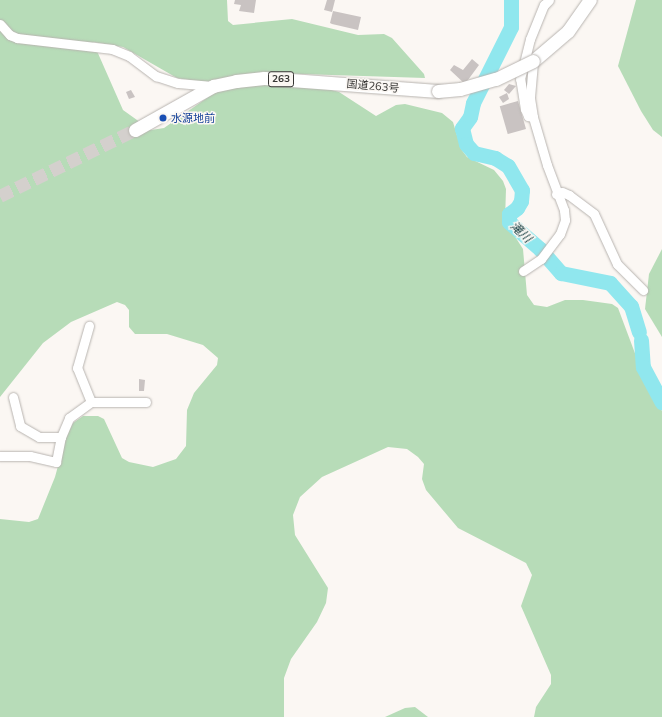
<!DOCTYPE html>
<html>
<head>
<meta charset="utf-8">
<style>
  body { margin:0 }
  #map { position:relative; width:662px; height:717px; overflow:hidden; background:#fbf7f3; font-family:Mulish,"Noto Sans JP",sans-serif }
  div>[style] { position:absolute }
  .green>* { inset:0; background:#b7dcb8 }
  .river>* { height:15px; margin:-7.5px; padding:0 7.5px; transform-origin:7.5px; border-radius:7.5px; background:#90e7ee }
  .building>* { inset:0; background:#c9c3c2; transform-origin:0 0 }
  .highway-tunnel>* { height:13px; margin-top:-6.5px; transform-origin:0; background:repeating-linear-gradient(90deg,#d4d0cd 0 13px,transparent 0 19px) }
  .roads { filter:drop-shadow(0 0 1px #b8b4b0) drop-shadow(0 0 1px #b8b4b0) }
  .minor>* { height:9px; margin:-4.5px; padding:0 4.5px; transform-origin:4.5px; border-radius:4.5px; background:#fff }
  .highway>* { height:13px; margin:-6.5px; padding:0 6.5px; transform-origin:6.5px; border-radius:6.5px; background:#fff }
  .bridges { filter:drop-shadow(0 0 1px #b8b4b0) drop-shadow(0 0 1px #b8b4b0) }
  .highway-bridge>* { height:13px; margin:-6.5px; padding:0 6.5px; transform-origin:6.5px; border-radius:6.5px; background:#fff }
  .dots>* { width:11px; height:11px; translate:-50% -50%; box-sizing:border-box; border:2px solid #fbf7f3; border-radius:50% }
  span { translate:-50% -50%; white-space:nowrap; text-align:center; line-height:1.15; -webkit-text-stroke:3px #fbf7f3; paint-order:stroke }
  .shield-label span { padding:1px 3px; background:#fbf7f3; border:1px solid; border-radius:3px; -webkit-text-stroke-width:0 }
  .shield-label { font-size:10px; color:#373634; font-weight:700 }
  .street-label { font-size:11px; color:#373634 }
  .transit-label { font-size:11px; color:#164399 }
  .left { translate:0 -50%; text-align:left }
  .water-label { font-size:12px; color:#063236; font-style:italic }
</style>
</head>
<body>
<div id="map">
  <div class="green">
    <i style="clip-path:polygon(0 0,227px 0,228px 21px,233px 25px,292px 19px,358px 35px,384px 34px,392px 38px,424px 74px,425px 78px,270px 73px,205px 83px,177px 78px,123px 47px,93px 42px,123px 110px,151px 130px,164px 128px,214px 93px,234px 87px,257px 83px,321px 87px,339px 92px,376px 116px,396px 105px,405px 104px,442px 113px,453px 122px,461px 149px,467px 157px,494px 170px,503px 181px,506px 189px,505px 221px,523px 249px,527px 295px,534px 305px,547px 307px,565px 300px,583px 300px,612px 304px,618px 308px,648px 388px,662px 411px,662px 717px,534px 717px,536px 707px,551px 684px,551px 675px,521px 606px,532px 575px,526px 563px,458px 528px,426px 490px,422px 479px,424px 464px,418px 457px,407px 449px,388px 447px,322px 477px,300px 497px,293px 515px,295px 535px,328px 588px,326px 603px,317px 622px,291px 659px,284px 678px,284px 717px,0 717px,0 519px,29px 522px,38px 519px,55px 477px,67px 433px,73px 423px,83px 416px,98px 416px,104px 419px,122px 458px,129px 462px,153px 467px,176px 459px,186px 446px,187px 410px,194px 393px,217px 365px,218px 358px,203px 345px,167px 334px,135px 334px,129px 327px,129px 310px,125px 305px,117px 302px,71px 322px,43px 343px,0 397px)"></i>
    <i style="clip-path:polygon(636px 0,662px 0,662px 137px,653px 130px,641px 111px,618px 66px)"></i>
    <i style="clip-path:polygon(662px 249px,662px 337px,645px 309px,649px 274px)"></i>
    <i style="clip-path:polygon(415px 707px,428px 717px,385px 717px,405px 708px)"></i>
  </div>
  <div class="river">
    <i style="left:511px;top:0;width:27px;rotate:90deg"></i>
    <i style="left:511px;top:27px;width:85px;rotate:116.6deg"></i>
    <i style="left:473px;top:103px;width:14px;rotate:102deg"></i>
    <i style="left:470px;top:117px;width:14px;rotate:126deg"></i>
    <i style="left:462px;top:128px;width:16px;rotate:76deg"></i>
    <i style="left:466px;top:144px;width:12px;rotate:48deg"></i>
    <i style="left:474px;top:153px;width:22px;rotate:13deg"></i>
    <i style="left:495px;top:158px;width:15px;rotate:32deg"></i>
    <i style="left:508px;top:166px;width:28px;rotate:60deg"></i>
    <i style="left:522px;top:190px;width:11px;rotate:95deg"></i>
    <i style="left:521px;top:201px;width:8px;rotate:120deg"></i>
    <i style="left:517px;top:208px;width:10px;rotate:143deg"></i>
    <i style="left:509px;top:214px;width:8px;rotate:90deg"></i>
    <i style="left:509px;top:222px;width:41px;rotate:41.1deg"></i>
    <i style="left:540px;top:249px;width:32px;rotate:49deg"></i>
    <i style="left:561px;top:273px;width:50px;rotate:11.5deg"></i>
    <i style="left:610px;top:283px;width:31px;rotate:48deg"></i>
    <i style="left:631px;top:306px;width:27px;rotate:73deg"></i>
    <i style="left:641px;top:340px;width:27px;rotate:86deg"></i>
    <i style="left:643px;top:367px;width:40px;rotate:62deg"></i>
  </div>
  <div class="building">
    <i style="clip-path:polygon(235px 0,256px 0,254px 13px,239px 11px,241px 5px,234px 4px)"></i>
    <i style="clip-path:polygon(327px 0,335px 0,332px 12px,324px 10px)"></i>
    <i style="clip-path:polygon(333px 11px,361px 17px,358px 30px,332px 24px,330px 23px)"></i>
    <i style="clip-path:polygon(472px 59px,479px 65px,465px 84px,450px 70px,454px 65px,463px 70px)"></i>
    <i style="clip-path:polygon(509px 84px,516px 86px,509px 94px,504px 90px)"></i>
    <i style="clip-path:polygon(131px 90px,135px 97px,129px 99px,126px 92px)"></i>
    <i style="clip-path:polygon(507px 93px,509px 99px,503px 103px,499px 97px)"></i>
    <i style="left:518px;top:101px;width:29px;height:19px;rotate:74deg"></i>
    <i style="clip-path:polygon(139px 379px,145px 380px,144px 391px,139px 391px)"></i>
  </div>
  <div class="highway-tunnel">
    <i style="left:0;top:196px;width:150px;rotate:-26.1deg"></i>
  </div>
  <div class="roads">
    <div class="minor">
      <i style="left:0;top:24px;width:15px;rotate:48deg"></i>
      <i style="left:10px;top:35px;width:8px;rotate:23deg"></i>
      <i style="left:17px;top:38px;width:96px;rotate:6.6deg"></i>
      <i style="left:112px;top:49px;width:18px;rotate:22deg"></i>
      <i style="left:129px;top:56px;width:34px;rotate:37deg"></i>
      <i style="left:156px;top:76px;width:23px;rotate:18deg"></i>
      <i style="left:178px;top:83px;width:34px;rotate:5deg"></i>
      <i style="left:533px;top:117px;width:5px;rotate:-169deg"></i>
      <i style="left:528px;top:116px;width:8px;rotate:-113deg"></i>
      <i style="left:525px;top:109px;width:30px;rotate:-99deg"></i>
      <i style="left:520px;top:79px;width:41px;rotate:-76deg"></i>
      <i style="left:530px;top:39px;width:37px;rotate:-68deg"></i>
      <i style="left:544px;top:5px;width:7px;rotate:-45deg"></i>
      <i style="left:556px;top:194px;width:6px;rotate:-18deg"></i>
      <i style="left:562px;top:192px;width:8px;rotate:23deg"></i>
      <i style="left:569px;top:195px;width:31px;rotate:37deg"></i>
      <i style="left:594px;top:214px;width:55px;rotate:65.3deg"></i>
      <i style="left:617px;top:264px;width:37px;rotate:45deg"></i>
      <i style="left:523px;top:271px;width:22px;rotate:-34deg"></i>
      <i style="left:541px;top:259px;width:31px;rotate:-53deg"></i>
      <i style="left:560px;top:234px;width:15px;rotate:-70deg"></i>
      <i style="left:565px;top:220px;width:10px;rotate:-96deg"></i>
      <i style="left:564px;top:210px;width:48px;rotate:-110.7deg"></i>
      <i style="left:547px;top:165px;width:50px;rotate:-106.3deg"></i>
      <i style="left:533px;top:117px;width:20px;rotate:-99deg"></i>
      <i style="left:530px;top:97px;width:36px;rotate:-85deg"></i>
      <i style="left:13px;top:397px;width:30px;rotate:76deg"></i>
      <i style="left:20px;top:426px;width:22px;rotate:30deg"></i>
      <i style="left:39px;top:437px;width:22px"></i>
      <i style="left:61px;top:437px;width:21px;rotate:-67deg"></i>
      <i style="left:69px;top:418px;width:27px;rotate:-36deg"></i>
      <i style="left:91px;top:402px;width:37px;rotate:-112deg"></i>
      <i style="left:77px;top:368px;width:44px;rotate:-74.1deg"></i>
      <i style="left:91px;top:402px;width:55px"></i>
      <i style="left:0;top:456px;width:30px"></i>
      <i style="left:30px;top:456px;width:27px;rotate:13deg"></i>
      <i style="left:56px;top:462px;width:25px;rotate:-79deg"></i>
    </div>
    <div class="highway">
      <i style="left:533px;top:61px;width:46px;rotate:-40.6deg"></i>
      <i style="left:568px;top:31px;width:38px;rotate:-55deg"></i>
      <i style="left:135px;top:130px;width:90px;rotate:-29.4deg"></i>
      <i style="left:213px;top:86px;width:24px;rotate:-12deg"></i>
      <i style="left:236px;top:81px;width:28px;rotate:-6deg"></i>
      <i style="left:264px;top:78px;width:174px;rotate:4.3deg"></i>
    </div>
  </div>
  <div class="bridges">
    <div class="highway-bridge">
      <i style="left:438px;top:91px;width:22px;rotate:-5deg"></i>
      <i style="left:460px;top:89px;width:37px;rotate:-16deg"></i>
      <i style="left:496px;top:79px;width:41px;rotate:-25.9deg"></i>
    </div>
  </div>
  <div class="dots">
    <i style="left:163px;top:118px;background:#1a4fb4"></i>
  </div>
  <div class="shield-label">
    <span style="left:281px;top:79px">263</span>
  </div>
  <div class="street-label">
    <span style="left:373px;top:86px;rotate:5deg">国道263号</span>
  </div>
  <div class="transit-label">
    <span class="left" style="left:171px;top:118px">水源地前</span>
  </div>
  <div class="water-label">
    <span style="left:521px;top:232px;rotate:44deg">滝川</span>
  </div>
</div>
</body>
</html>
